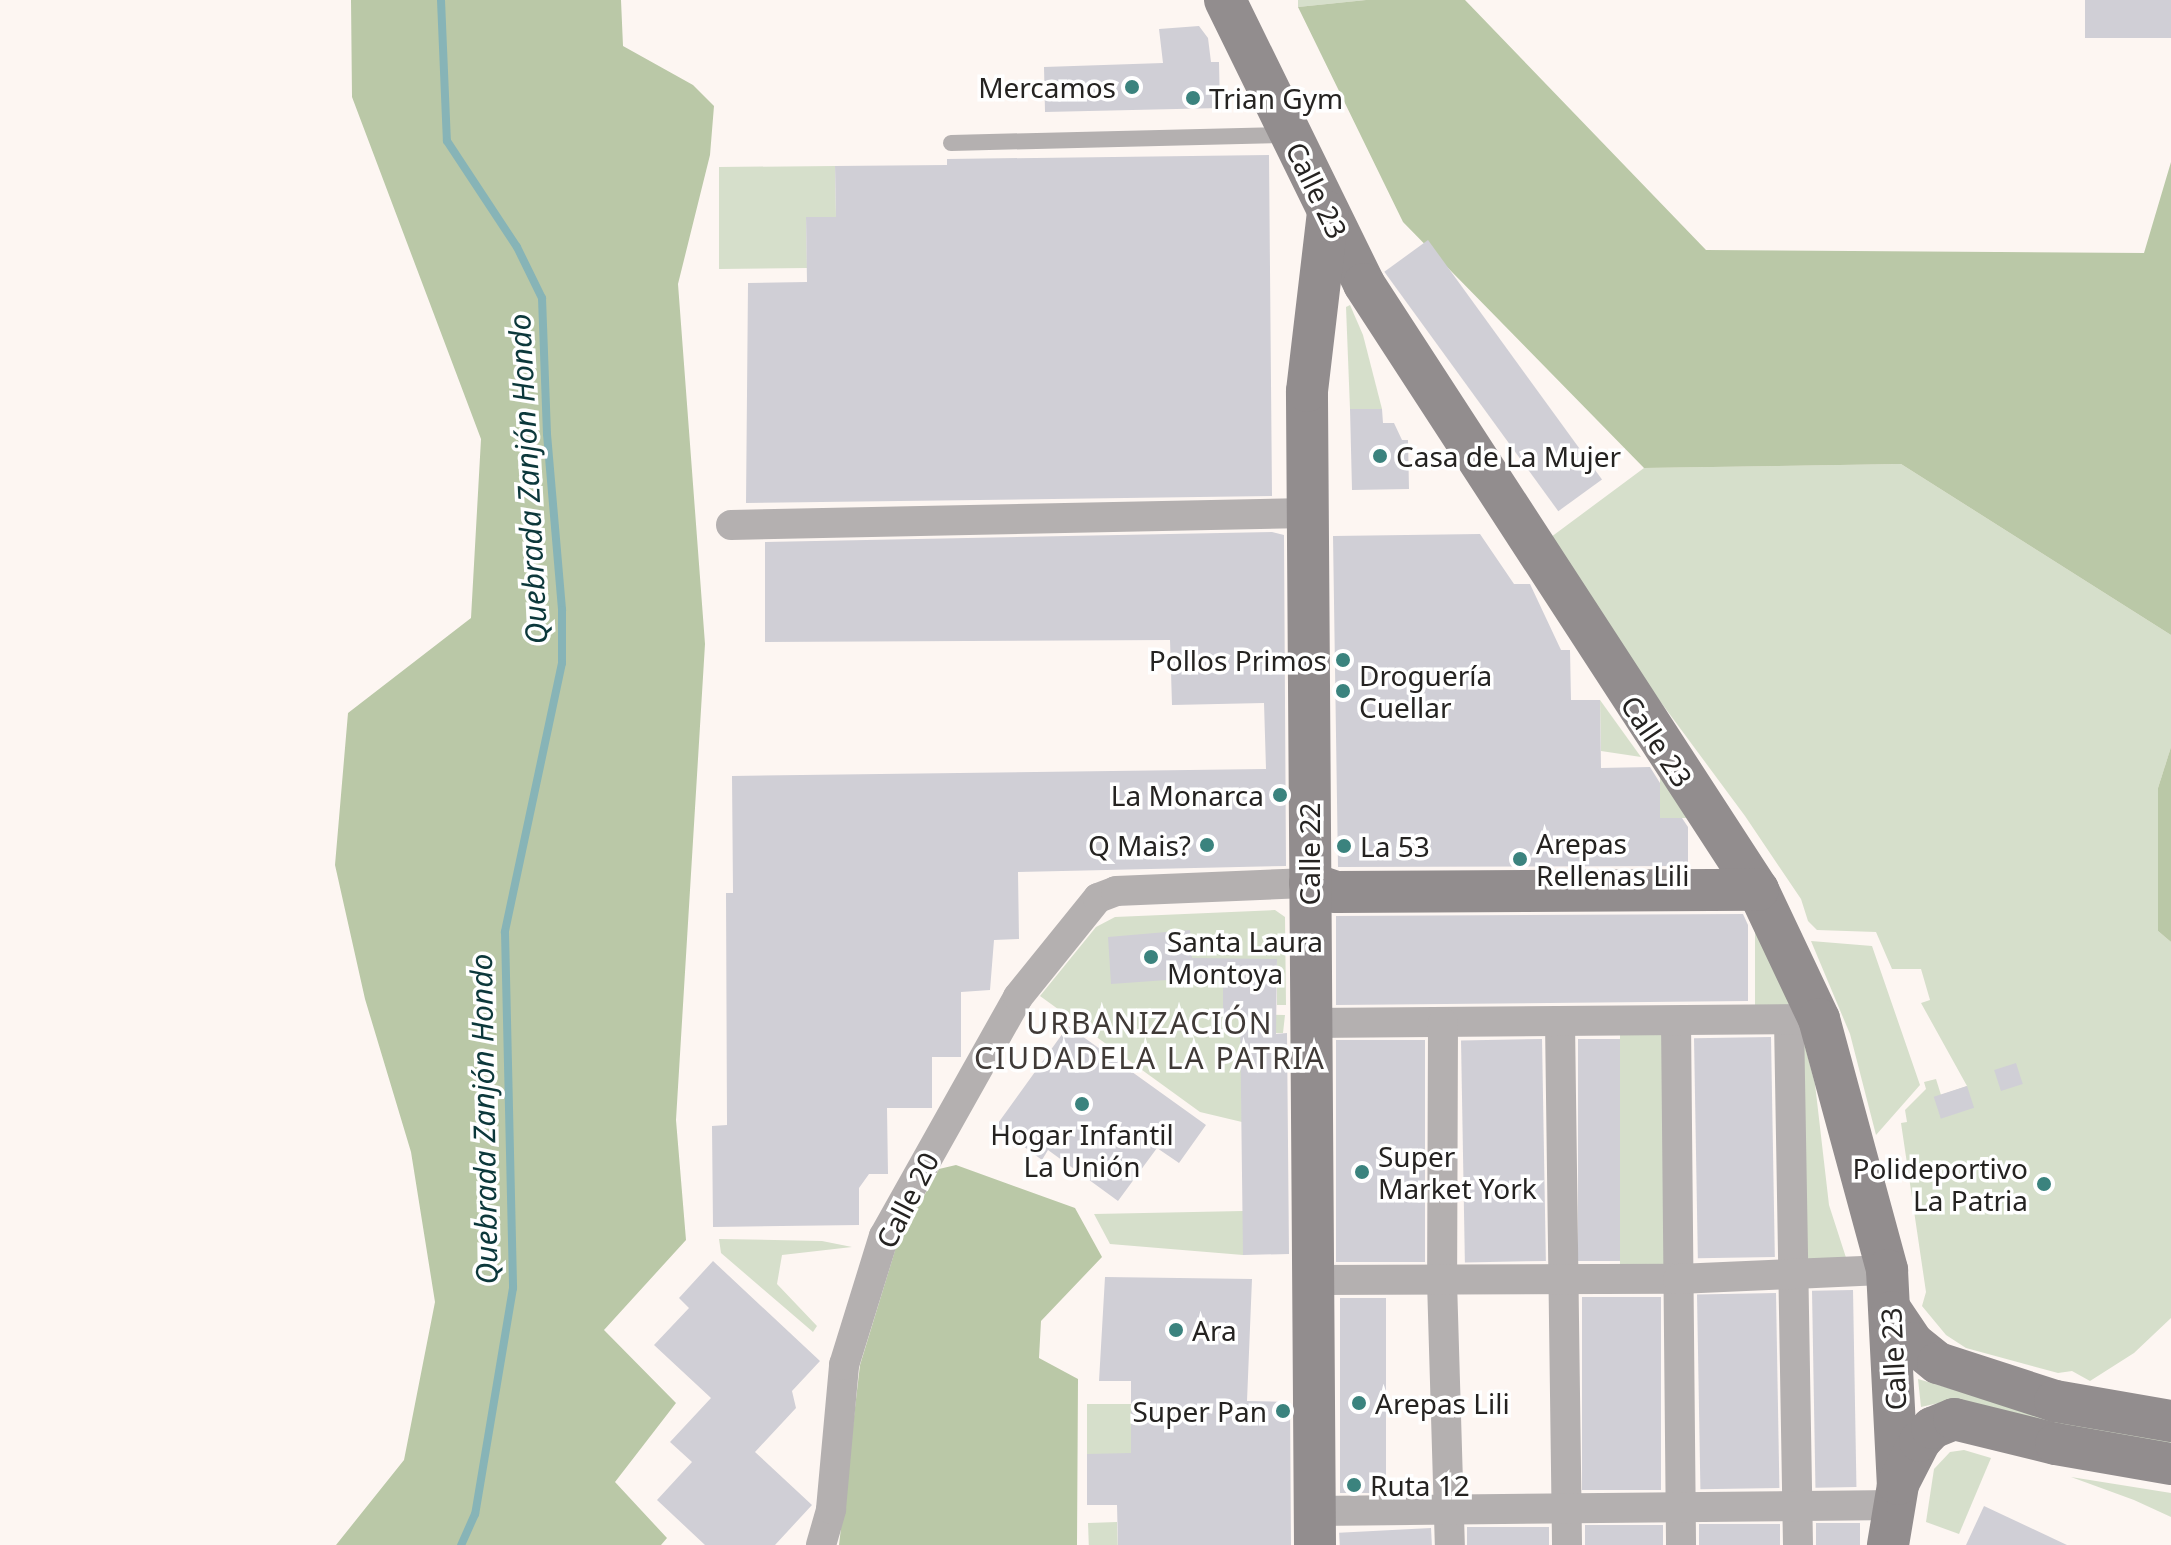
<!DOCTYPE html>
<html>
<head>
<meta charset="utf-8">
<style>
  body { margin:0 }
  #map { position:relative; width:2171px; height:1545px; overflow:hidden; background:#fdf6f2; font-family:"Noto Sans",sans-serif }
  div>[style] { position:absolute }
  .green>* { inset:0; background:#d6dfcb; transform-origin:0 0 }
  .forest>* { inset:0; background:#bac8a7 }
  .stream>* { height:8px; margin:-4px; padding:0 4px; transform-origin:4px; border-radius:4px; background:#87b4b7 }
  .building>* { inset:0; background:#d0cfd6; transform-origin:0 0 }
  .lane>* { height:16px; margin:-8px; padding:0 8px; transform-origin:8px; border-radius:8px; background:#b4b0b0 }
  .street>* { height:30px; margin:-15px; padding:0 15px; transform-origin:15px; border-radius:15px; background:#b4b0b0 }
  .secondary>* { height:42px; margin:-21px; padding:0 21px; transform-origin:21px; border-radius:21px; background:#928d8e }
  .dots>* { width:22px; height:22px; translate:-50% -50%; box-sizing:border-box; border:4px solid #fff; border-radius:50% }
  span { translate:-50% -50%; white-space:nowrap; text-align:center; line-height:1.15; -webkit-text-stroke:7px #fff; paint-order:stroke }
  .poi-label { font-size:28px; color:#252321 }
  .right { translate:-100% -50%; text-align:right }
  .left { translate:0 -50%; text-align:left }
  .street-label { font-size:28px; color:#252321 }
  .water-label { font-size:30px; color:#0c383b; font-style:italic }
  .neighbourhood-label { font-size:30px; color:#403a37; letter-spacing:2px }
</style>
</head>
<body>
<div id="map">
  <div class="green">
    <i style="clip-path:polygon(1298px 0,1366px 0,1298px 7px)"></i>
    <i style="clip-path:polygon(835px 166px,836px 217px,806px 217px,807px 268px,719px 269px,719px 167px)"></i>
    <i style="clip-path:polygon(1350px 305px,1363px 335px,1382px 409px,1350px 409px,1346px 307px)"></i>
    <i style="clip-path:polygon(1901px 464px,2171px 635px,2171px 747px,2158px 788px,2158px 931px,2171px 942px,2171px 1318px,2134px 1353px,2090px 1381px,2072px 1371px,2058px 1373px,1966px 1348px,1946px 1335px,1922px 1306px,1926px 1292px,1901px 1123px,1907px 1122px,1905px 1110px,1926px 1089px,1924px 1082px,1936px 1079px,1941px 1095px,1967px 1086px,1921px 1003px,1930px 1000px,1921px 969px,1892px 969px,1876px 932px,1817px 930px,1808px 921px,1801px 899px,1745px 816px,1543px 543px,1644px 468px)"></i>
    <i style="clip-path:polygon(1600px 700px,1641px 757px,1601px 751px)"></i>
    <i style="clip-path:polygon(1660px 767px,1689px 818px,1660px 818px)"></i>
    <i style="clip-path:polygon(1275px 910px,1285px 917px,1286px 1005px,1277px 1005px,1277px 959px,1223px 959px,1223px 1014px,1285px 1015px,1283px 1033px,1241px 1034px,1242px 1122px,1200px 1112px,1040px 996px,1096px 927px,1115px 917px)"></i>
    <i style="clip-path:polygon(1755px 924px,1795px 1014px,1755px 1015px)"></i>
    <i style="clip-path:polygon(1811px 941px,1872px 946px,1920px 1085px,1876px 1135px,1850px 1034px)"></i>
    <i style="clip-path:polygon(1800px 1028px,1815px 1084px,1829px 1205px,1850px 1270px,1798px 1270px)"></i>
    <i style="left:1620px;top:1032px;width:50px;height:236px"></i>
    <i style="clip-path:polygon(1243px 1211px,1243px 1255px,1110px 1244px,1094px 1214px)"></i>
    <i style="clip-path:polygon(719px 1239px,822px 1241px,852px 1247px,782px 1255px,777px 1284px,817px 1326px,813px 1332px,721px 1253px)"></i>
    <i style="clip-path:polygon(1918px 1379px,2070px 1424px,2171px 1439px,2171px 1444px,2112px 1438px,1952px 1400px,1921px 1407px)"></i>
    <i style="left:1087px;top:1404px;width:44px;height:50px"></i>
    <i style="clip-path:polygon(1964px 1450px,1991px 1458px,1959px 1534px,1926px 1522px,1934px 1469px,1950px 1452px)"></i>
    <i style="clip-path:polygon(2071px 1477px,2171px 1493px,2171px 1517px,2134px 1500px)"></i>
    <i style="left:1117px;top:1522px;width:23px;height:29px;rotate:88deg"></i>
  </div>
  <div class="forest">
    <i style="clip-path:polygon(351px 0,621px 0,623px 46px,693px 85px,714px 106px,710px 155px,678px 284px,705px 644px,676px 1120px,686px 1240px,604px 1330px,676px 1403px,615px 1482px,667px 1538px,661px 1545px,336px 1545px,404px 1460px,435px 1302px,411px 1152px,365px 999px,335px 865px,348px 713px,471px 618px,481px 439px,352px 97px)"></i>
    <i style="clip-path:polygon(1366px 0,1465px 0,1706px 250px,2144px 253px,2171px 162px,2171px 635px,1901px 464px,1644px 468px,1403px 222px,1298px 7px)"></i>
    <i style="clip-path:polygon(2171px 747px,2171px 942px,2158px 931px,2158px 788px)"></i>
    <i style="clip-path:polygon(956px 1165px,1075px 1208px,1102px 1257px,1041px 1321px,1039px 1358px,1078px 1379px,1077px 1545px,839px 1545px,860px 1365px,897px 1244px,939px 1169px)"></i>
  </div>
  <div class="stream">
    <i style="left:441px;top:0;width:141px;rotate:87.6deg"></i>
    <i style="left:447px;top:141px;width:127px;rotate:56.6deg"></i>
    <i style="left:517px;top:247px;width:57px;rotate:63.9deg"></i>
    <i style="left:542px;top:298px;width:136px;rotate:87.9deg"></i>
    <i style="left:547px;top:434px;width:177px;rotate:85.1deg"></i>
    <i style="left:562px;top:610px;width:53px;rotate:90deg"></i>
    <i style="left:562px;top:663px;width:275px;rotate:102deg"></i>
    <i style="left:505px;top:932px;width:356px;rotate:88.7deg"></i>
    <i style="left:513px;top:1288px;width:229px;rotate:99.5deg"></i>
    <i style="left:475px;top:1514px;width:34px;rotate:114deg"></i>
  </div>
  <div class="building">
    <i style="left:2085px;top:0;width:86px;height:38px"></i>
    <i style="clip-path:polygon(1199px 26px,1208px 38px,1211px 62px,1219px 62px,1220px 108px,1045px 112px,1044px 67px,1163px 63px,1159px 29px)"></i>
    <i style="clip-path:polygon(1269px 155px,1272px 496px,746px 503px,748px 283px,807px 282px,806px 217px,836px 217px,835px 166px,947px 165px,947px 159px)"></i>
    <i style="left:1428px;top:240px;width:296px;height:54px;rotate:54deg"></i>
    <i style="clip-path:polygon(1350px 409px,1382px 409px,1383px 423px,1394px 423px,1402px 440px,1408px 440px,1409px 489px,1352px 490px)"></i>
    <i style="clip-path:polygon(1272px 532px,1284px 535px,1286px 866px,1018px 872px,1019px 939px,994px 940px,990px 990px,961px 992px,961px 1057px,932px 1057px,932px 1108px,887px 1108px,888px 1174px,869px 1174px,859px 1188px,859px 1225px,713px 1227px,712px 1126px,727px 1125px,726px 893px,733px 893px,732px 776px,1266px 769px,1264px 703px,1172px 705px,1170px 640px,765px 642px,765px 542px)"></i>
    <i style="clip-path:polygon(1480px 534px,1514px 584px,1530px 584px,1561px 650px,1570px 650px,1571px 700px,1600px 700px,1601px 768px,1650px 767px,1660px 783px,1660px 818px,1682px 818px,1688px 827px,1688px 866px,1338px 867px,1333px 536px)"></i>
    <i style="clip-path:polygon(1743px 914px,1748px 925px,1748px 1001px,1336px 1005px,1336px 916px)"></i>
    <i style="clip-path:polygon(1190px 930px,1192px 958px,1277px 959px,1276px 1034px,1287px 1033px,1289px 1254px,1243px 1255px,1240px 1014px,1223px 1014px,1223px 976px,1111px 984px,1108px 937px)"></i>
    <i style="clip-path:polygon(1068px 1026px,1206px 1125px,1179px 1163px,1157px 1148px,1118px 1201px,1048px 1150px,1042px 1160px,996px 1126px)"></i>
    <i style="left:1771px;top:1037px;width:220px;height:77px;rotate:89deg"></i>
    <i style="left:1542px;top:1039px;width:222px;height:81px;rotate:89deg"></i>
    <i style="left:1578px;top:1039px;width:42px;height:222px"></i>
    <i style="left:1425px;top:1040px;width:222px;height:89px;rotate:90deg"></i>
    <i style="left:2016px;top:1063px;width:22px;height:23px;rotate:72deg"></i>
    <i style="left:1967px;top:1086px;width:23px;height:35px;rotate:72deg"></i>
    <i style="clip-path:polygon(713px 1261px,820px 1361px,792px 1391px,796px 1408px,755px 1452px,812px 1505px,775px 1545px,705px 1545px,657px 1500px,692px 1462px,670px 1442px,711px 1398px,654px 1345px,689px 1308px,679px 1298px)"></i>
    <i style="clip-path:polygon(1105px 1277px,1252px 1279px,1247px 1401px,1290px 1402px,1291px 1545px,1118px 1545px,1117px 1505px,1087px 1505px,1087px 1454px,1131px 1453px,1131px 1381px,1099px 1381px)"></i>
    <i style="left:1853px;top:1290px;width:197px;height:41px;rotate:89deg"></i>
    <i style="left:1776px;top:1293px;width:195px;height:79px;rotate:89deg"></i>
    <i style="left:1582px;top:1297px;width:79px;height:193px"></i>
    <i style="left:1340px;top:1298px;width:46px;height:195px"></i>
    <i style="clip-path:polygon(1984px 1506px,2067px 1545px,1966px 1545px)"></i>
    <i style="left:1860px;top:1523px;width:22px;height:44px;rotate:90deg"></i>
    <i style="left:1780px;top:1524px;width:21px;height:81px;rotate:90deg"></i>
    <i style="left:1663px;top:1525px;width:20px;height:78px;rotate:90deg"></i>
    <i style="left:1467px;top:1527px;width:82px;height:18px"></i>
    <i style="left:1431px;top:1528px;width:17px;height:92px;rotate:87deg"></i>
  </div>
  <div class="lane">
    <i style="left:951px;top:143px;width:338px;rotate:-1.4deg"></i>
  </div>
  <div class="street">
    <i style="left:731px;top:525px;width:576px;rotate:-1.19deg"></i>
    <i style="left:1789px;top:1020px;width:525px;rotate:89.02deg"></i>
    <i style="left:1676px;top:1021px;width:524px;rotate:89.45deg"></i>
    <i style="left:1560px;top:1022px;width:523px;rotate:89.23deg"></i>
    <i style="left:1309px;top:1023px;width:500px;rotate:-0.46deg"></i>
    <i style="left:1443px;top:1023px;width:258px;rotate:90.2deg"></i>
    <i style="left:1442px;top:1281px;width:264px;rotate:88.3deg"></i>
    <i style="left:1313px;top:1280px;width:365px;rotate:-0.2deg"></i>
    <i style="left:1678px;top:1279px;width:209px;rotate:-2.5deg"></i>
    <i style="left:1314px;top:1511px;width:582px;rotate:-0.59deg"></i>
    <i style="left:821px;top:1545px;width:37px;rotate:-74deg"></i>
    <i style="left:831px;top:1509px;width:145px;rotate:-84.8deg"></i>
    <i style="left:844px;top:1365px;width:135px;rotate:-72.8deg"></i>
    <i style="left:884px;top:1236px;width:274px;rotate:-60.7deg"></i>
    <i style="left:1018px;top:997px;width:127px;rotate:-51.1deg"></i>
    <i style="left:1098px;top:898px;width:19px;rotate:-21deg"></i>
    <i style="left:1116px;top:891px;width:194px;rotate:-2.4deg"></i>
  </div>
  <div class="secondary">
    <i style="left:1225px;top:0;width:316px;rotate:63.9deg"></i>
    <i style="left:1364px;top:284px;width:723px;rotate:56.97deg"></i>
    <i style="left:1758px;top:890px;width:143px;rotate:64.7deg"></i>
    <i style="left:1819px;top:1019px;width:260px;rotate:74.8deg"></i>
    <i style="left:1887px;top:1270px;width:215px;rotate:87.1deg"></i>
    <i style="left:1898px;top:1485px;width:61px;rotate:99.5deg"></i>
    <i style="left:1310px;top:883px;width:28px;rotate:19deg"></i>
    <i style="left:1336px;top:892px;width:422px;rotate:-0.3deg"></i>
    <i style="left:1892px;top:1312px;width:37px;rotate:56deg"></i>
    <i style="left:1913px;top:1343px;width:32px;rotate:39deg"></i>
    <i style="left:1938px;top:1363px;width:123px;rotate:18deg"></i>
    <i style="left:2055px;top:1401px;width:118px;rotate:9.8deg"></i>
    <i style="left:1898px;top:1484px;width:48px;rotate:-62.9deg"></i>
    <i style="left:1920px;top:1441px;width:18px;rotate:-47deg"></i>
    <i style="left:1932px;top:1428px;width:24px;rotate:-22deg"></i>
    <i style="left:1954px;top:1419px;width:105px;rotate:13.8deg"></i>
    <i style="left:2056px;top:1444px;width:117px;rotate:9.9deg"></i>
    <i style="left:1315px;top:1545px;width:1154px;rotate:-90.4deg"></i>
    <i style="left:1307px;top:391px;width:180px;rotate:-83.3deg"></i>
  </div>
  <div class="dots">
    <i style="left:1132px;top:87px;background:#3b837e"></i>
    <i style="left:1193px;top:98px;background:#3b837e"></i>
    <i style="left:1380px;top:456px;background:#3b837e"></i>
    <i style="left:1343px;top:660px;background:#3b837e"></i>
    <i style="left:1343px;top:691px;background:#3b837e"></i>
    <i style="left:1280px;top:795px;background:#3b837e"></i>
    <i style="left:1207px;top:845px;background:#3b837e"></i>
    <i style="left:1344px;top:846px;background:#3b837e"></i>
    <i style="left:1520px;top:859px;background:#3b837e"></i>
    <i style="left:1151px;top:957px;background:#3b837e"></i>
    <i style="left:1082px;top:1104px;background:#3b837e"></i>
    <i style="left:1362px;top:1172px;background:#3b837e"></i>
    <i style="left:2044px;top:1184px;background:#3b837e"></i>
    <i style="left:1176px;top:1330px;background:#3b837e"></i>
    <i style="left:1359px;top:1403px;background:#3b837e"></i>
    <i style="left:1283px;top:1411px;background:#3b837e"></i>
    <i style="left:1354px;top:1485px;background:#3b837e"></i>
  </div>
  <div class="poi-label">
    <span class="right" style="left:1116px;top:87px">Mercamos</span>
    <span class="left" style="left:1209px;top:98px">Trian Gym</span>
    <span class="left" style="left:1396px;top:456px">Casa de La Mujer</span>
    <span class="right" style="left:1327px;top:660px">Pollos Primos</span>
    <span class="left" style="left:1359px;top:691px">Droguería<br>Cuellar</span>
    <span class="right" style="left:1264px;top:795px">La Monarca</span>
    <span class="left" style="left:1536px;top:859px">Arepas<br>Rellenas Lili</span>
    <span class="right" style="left:1191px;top:845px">Q Mais?</span>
    <span class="left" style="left:1360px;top:846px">La 53</span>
    <span class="left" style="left:1167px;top:957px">Santa Laura<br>Montoya</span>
    <span style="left:1082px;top:1150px">Hogar Infantil<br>La Unión</span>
    <span class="left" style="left:1378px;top:1172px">Super<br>Market York</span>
    <span class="right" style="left:2028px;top:1184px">Polideportivo<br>La Patria</span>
    <span class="left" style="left:1192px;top:1330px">Ara</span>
    <span class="left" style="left:1375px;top:1403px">Arepas Lili</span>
    <span class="right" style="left:1267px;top:1411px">Super Pan</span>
    <span class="left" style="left:1370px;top:1485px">Ruta 12</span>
  </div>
  <div class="street-label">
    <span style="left:1317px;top:190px;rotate:64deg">Calle 23</span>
    <span style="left:1657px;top:741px;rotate:56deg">Calle 23</span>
    <span style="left:1309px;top:854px;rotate:-90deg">Calle 22</span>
    <span style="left:907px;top:1200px;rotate:-63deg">Calle 20</span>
    <span style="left:1893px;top:1359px;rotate:-93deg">Calle 23</span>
  </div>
  <div class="water-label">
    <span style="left:528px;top:479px;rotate:-93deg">Quebrada Zanjón Hondo</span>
    <span style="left:484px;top:1119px;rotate:-91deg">Quebrada Zanjón Hondo</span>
  </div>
  <div class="neighbourhood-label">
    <span style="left:1150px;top:1040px">URBANIZACIÓN<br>CIUDADELA LA PATRIA</span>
  </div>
</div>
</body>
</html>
